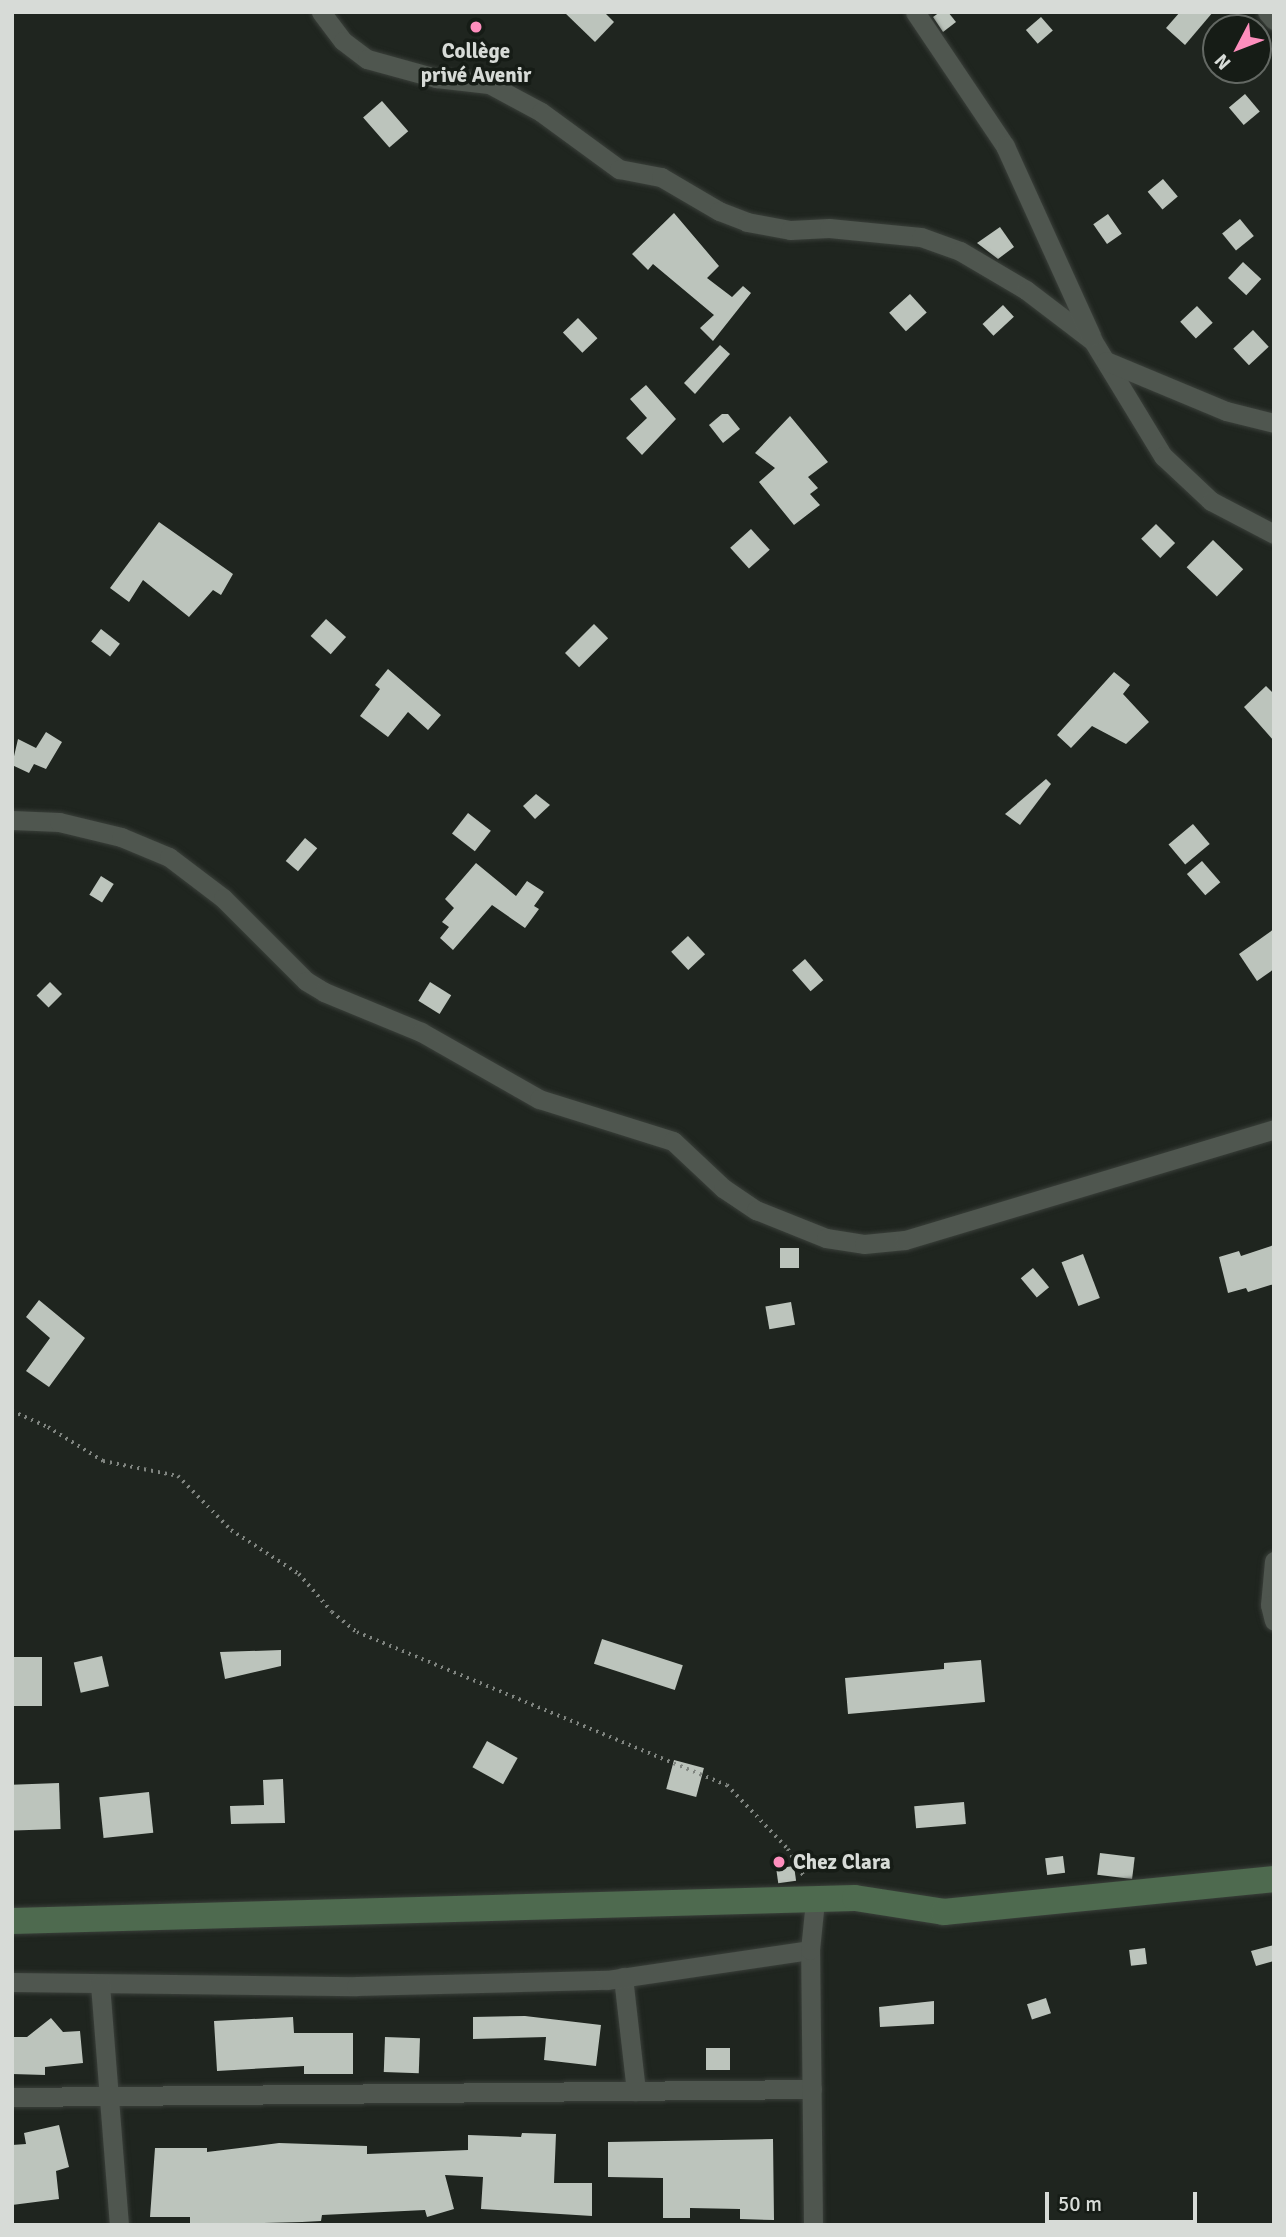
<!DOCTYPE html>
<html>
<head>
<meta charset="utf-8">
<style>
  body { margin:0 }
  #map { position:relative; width:1286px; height:2237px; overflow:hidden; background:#1f251f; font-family:Signika,sans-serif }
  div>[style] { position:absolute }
  .building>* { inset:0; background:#bcc4bc; transform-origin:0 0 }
  .path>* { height:3.5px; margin-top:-1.75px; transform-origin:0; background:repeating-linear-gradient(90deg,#808580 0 2px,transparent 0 7px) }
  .roads { filter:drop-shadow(0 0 2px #3a3f3a) drop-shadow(0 0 2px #3a3f3a) }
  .street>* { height:19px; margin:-9.5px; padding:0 9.5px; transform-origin:9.5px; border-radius:9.5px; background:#4f564f }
  .secondary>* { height:26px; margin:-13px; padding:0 13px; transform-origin:13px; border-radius:13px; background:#4e6a4f }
  .dots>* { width:19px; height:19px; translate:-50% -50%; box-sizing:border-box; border:4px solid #161c16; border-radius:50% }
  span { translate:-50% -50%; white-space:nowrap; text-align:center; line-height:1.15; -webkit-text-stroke:7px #161c16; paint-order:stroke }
  .poi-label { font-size:21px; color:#d7dbd7; font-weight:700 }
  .left { translate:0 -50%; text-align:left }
  .frame { position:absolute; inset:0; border:14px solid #d7dbd7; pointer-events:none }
  .north { position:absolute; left:1202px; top:14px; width:70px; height:70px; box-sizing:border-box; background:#161c16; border:2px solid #636863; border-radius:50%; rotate:228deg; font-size:19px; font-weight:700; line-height:28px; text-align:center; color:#d7dbd7 }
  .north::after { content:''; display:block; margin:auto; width:24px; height:32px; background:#fe8ebd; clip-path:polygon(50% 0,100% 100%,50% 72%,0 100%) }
  .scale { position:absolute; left:1045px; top:2192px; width:152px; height:32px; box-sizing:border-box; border:4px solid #d7dbd7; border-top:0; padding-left:9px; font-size:21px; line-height:24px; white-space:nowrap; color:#d7dbd7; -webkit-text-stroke:5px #161c16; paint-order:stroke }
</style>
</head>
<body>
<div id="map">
  <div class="building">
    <i style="clip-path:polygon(564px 12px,604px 12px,614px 22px,595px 42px)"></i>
    <i style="clip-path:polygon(940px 12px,948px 12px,956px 22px,943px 32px,933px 17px)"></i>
    <i style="clip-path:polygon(1180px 12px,1213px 12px,1185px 45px,1166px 28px)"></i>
    <i style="left:1041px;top:17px;width:18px;height:20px;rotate:49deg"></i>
    <i style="left:1245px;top:94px;width:23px;height:21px;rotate:50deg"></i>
    <i style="left:382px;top:101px;width:40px;height:25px;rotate:49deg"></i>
    <i style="left:1163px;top:179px;width:23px;height:20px;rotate:50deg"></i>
    <i style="clip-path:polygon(674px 213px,719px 266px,707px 278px,732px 297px,743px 286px,751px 293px,713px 341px,700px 328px,714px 315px,653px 264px,648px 270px,632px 254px)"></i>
    <i style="left:1108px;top:214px;width:24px;height:18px;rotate:55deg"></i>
    <i style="left:1240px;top:219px;width:22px;height:23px;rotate:51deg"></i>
    <i style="clip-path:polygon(1000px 227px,1014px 247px,998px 259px,977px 243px)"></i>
    <i style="left:1243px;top:262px;width:25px;height:22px;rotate:43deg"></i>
    <i style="left:910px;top:294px;width:25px;height:28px;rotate:48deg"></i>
    <i style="left:1003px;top:305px;width:16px;height:28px;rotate:47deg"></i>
    <i style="left:1197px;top:306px;width:23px;height:23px;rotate:47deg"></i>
    <i style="left:578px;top:318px;width:28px;height:21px;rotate:46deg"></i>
    <i style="left:1253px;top:330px;width:23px;height:27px;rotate:47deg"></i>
    <i style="clip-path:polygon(720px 345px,730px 354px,695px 394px,684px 383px)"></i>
    <i style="clip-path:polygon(646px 385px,676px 419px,642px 455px,626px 438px,647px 418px,630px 399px)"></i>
    <i style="clip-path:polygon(722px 414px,728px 414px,740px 429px,723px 443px,709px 425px)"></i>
    <i style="clip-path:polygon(790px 416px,828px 462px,808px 477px,818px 488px,810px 494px,820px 505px,794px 525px,759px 482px,775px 468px,755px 453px)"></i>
    <i style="clip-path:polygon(159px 522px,233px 574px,221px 595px,213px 590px,189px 617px,143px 580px,129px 602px,110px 588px)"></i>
    <i style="left:1156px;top:524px;width:27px;height:21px;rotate:45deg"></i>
    <i style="left:751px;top:529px;width:28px;height:28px;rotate:48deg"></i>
    <i style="left:1213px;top:540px;width:42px;height:38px;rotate:44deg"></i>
    <i style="left:326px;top:619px;width:27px;height:23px;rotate:42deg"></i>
    <i style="left:594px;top:624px;width:20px;height:41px;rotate:45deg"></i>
    <i style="left:101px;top:629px;width:24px;height:16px;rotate:38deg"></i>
    <i style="clip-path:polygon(388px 669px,441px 715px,428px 730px,408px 712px,388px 737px,360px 716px,380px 689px,375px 685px)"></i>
    <i style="clip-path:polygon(1114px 672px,1130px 685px,1123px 694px,1149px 722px,1126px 744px,1092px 726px,1071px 748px,1057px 735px)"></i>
    <i style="clip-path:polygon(1266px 686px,1274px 694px,1274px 741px,1244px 707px)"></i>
    <i style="clip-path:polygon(46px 732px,62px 742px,46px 769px,34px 764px,29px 773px,12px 765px,18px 739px,36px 748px)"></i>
    <i style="clip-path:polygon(1046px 779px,1051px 784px,1020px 825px,1005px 814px)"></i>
    <i style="clip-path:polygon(536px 794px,550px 805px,535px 819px,523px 806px)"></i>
    <i style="left:468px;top:813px;width:29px;height:26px;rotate:38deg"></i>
    <i style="left:1193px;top:824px;width:26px;height:32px;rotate:50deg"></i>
    <i style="left:305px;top:838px;width:16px;height:30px;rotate:40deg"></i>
    <i style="left:1202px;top:861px;width:28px;height:20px;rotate:49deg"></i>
    <i style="clip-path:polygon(476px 863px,516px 896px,527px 881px,544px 892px,534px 906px,539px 909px,525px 928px,492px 905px,453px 950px,440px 938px,449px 927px,442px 922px,454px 908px,445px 899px)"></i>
    <i style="left:101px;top:876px;width:15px;height:22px;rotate:32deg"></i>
    <i style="clip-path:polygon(1274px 929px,1274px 969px,1257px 981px,1239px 954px)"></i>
    <i style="left:688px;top:936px;width:25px;height:23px;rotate:47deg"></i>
    <i style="left:805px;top:959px;width:28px;height:17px;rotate:49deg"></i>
    <i style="left:50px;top:982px;width:17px;height:19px;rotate:45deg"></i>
    <i style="left:430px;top:982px;width:25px;height:22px;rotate:32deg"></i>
    <i style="clip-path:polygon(1274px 1245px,1274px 1284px,1248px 1292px,1246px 1288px,1228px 1293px,1219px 1257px,1239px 1251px,1241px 1256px)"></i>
    <i style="left:780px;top:1248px;width:19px;height:20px"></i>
    <i style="left:1083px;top:1254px;width:47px;height:23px;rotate:69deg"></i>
    <i style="left:1033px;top:1268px;width:25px;height:16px;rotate:50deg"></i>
    <i style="clip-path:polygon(39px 1300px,85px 1338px,49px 1387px,26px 1371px,50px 1338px,26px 1317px)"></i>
    <i style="left:791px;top:1302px;width:23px;height:26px;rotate:80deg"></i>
    <i style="left:602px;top:1639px;width:85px;height:26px;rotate:18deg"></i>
    <i style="clip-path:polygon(281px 1650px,281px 1666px,225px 1679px,220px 1652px)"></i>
    <i style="left:102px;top:1656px;width:31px;height:29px;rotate:77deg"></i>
    <i style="left:12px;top:1657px;width:30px;height:49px"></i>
    <i style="clip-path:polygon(981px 1660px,985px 1702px,848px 1714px,845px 1678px,944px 1669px,944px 1663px)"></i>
    <i style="left:487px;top:1741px;width:35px;height:30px;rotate:29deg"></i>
    <i style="left:674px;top:1760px;width:31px;height:30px;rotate:15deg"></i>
    <i style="clip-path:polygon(283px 1779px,285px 1823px,231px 1824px,230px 1806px,264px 1805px,263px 1780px)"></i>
    <i style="left:59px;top:1783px;width:46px;height:47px;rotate:88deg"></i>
    <i style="left:149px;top:1792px;width:41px;height:50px;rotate:84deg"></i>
    <i style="left:964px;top:1802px;width:22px;height:50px;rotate:85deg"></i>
    <i style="left:1100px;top:1853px;width:35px;height:22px;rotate:7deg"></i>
    <i style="left:1063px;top:1856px;width:17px;height:18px;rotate:83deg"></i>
    <i style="left:794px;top:1866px;width:15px;height:18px;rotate:82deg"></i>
    <i style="clip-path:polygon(1274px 1945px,1274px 1961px,1256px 1966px,1251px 1951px)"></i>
    <i style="left:1145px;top:1948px;width:16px;height:16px;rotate:83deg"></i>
    <i style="left:1046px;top:1998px;width:16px;height:20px;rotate:72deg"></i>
    <i style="clip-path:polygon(934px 2001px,934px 2024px,880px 2027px,879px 2007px)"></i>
    <i style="clip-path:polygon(525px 2016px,601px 2025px,596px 2066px,544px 2060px,546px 2037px,473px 2039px,473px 2017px)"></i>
    <i style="clip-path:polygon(293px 2017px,294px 2033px,353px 2033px,353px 2074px,304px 2074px,304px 2066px,217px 2071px,214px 2021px)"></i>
    <i style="clip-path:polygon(51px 2018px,63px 2032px,80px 2031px,83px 2063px,45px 2067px,45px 2075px,12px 2074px,12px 2037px,27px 2037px)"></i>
    <i style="left:385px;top:2037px;width:35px;height:35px;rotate:2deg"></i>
    <i style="left:706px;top:2048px;width:24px;height:22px"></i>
    <i style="clip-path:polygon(59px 2125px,69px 2167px,56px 2171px,59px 2199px,12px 2205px,12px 2145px,26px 2144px,24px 2133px)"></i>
    <i style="clip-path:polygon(522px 2133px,556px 2134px,554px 2183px,592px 2183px,592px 2216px,481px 2209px,483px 2177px,445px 2175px,454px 2209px,427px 2217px,425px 2210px,322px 2215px,321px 2221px,302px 2222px,190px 2225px,190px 2217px,150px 2217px,155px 2148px,207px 2148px,207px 2152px,279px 2143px,367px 2146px,367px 2154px,468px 2150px,468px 2135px,521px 2137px)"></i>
    <i style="clip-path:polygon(773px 2139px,774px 2220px,740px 2219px,740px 2209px,690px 2208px,690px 2218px,663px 2218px,663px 2178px,608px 2177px,608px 2142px)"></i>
  </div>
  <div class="path">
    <i style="left:12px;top:1411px;width:39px;rotate:24deg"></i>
    <i style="left:48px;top:1427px;width:65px;rotate:31.7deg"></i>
    <i style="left:103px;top:1461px;width:76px;rotate:11.3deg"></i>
    <i style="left:178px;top:1476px;width:76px;rotate:45.5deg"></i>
    <i style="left:231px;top:1530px;width:81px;rotate:32.9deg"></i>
    <i style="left:299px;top:1574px;width:50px;rotate:49deg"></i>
    <i style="left:332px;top:1612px;width:32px;rotate:39deg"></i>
    <i style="left:357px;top:1632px;width:400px;rotate:22.5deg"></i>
    <i style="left:727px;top:1785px;width:88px;rotate:46.4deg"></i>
    <i style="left:788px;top:1849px;width:32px;rotate:60deg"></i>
  </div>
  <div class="roads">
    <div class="street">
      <i style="left:321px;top:12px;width:36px;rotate:53deg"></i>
      <i style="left:343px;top:41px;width:30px;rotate:37deg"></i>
      <i style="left:367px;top:59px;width:72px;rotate:15.4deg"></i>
      <i style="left:436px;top:78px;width:53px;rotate:6.5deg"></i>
      <i style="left:489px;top:84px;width:59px;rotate:28.3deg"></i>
      <i style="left:541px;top:112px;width:97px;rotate:36.2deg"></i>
      <i style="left:619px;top:169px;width:43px;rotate:10.8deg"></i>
      <i style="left:661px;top:177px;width:67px;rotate:30.4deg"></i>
      <i style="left:719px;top:211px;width:30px;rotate:21deg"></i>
      <i style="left:747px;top:222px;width:44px;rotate:10.5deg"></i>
      <i style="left:790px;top:230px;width:39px;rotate:-3deg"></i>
      <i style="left:829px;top:228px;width:92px;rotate:5.6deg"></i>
      <i style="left:921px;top:237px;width:41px;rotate:19.7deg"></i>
      <i style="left:960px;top:251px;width:77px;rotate:30.6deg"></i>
      <i style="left:1026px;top:290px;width:84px;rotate:37.3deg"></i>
      <i style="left:1093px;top:341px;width:135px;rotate:58.7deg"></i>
      <i style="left:1163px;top:456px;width:66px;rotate:43.2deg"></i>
      <i style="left:1211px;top:501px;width:71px;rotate:27.6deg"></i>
      <i style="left:915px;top:12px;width:161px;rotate:56.1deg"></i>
      <i style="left:1005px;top:146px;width:209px;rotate:65.6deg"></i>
      <i style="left:1267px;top:12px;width:11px;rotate:49deg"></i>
      <i style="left:1106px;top:361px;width:130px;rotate:22.6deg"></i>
      <i style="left:1226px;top:411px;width:49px;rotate:14deg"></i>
      <i style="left:12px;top:820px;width:47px;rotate:2.4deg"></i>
      <i style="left:59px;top:822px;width:64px;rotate:13.6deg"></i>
      <i style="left:121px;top:837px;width:52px;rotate:22.6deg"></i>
      <i style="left:169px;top:857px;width:68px;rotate:37.2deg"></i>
      <i style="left:223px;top:898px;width:117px;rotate:45deg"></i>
      <i style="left:306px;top:981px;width:21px;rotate:31deg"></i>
      <i style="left:324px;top:992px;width:105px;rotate:22.4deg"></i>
      <i style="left:421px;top:1032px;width:136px;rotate:29.6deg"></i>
      <i style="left:539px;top:1099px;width:140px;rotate:17.4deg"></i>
      <i style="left:673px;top:1141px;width:69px;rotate:43.2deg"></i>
      <i style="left:723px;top:1188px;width:40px;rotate:34deg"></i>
      <i style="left:756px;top:1210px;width:75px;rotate:21.8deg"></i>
      <i style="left:826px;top:1238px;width:38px;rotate:9deg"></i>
      <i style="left:864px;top:1244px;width:41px;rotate:-5.6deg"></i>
      <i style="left:905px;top:1240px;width:385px;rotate:-16.7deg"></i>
      <i style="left:1274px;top:1561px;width:44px;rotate:95.2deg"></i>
      <i style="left:1270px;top:1605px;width:16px;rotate:76deg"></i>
      <i style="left:623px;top:1977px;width:115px;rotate:83.5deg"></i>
      <i style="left:12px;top:1982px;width:344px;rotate:0.7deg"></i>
      <i style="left:356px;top:1986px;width:251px;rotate:-1.4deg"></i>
      <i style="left:607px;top:1980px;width:205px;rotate:-8.4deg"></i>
      <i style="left:100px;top:1984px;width:242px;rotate:85.5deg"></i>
      <i style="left:12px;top:2097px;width:800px;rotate:-0.57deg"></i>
      <i style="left:813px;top:2225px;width:275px;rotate:-90.6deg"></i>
      <i style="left:810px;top:1950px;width:49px;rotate:-84.2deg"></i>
    </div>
    <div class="secondary">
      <i style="left:12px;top:1921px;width:843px;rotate:-1.56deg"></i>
      <i style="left:855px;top:1898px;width:90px;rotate:8.9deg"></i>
      <i style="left:944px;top:1912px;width:332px;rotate:-5.7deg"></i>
    </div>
  </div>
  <div class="dots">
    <i style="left:476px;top:27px;background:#fe8ebd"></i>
    <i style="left:779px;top:1862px;background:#fe8ebd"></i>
  </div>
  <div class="poi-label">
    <span style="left:476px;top:63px">Collège<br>privé Avenir</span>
    <span class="left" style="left:793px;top:1862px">Chez Clara</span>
  </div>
  <div class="frame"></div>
  <div class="north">N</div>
  <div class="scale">50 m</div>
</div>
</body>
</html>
